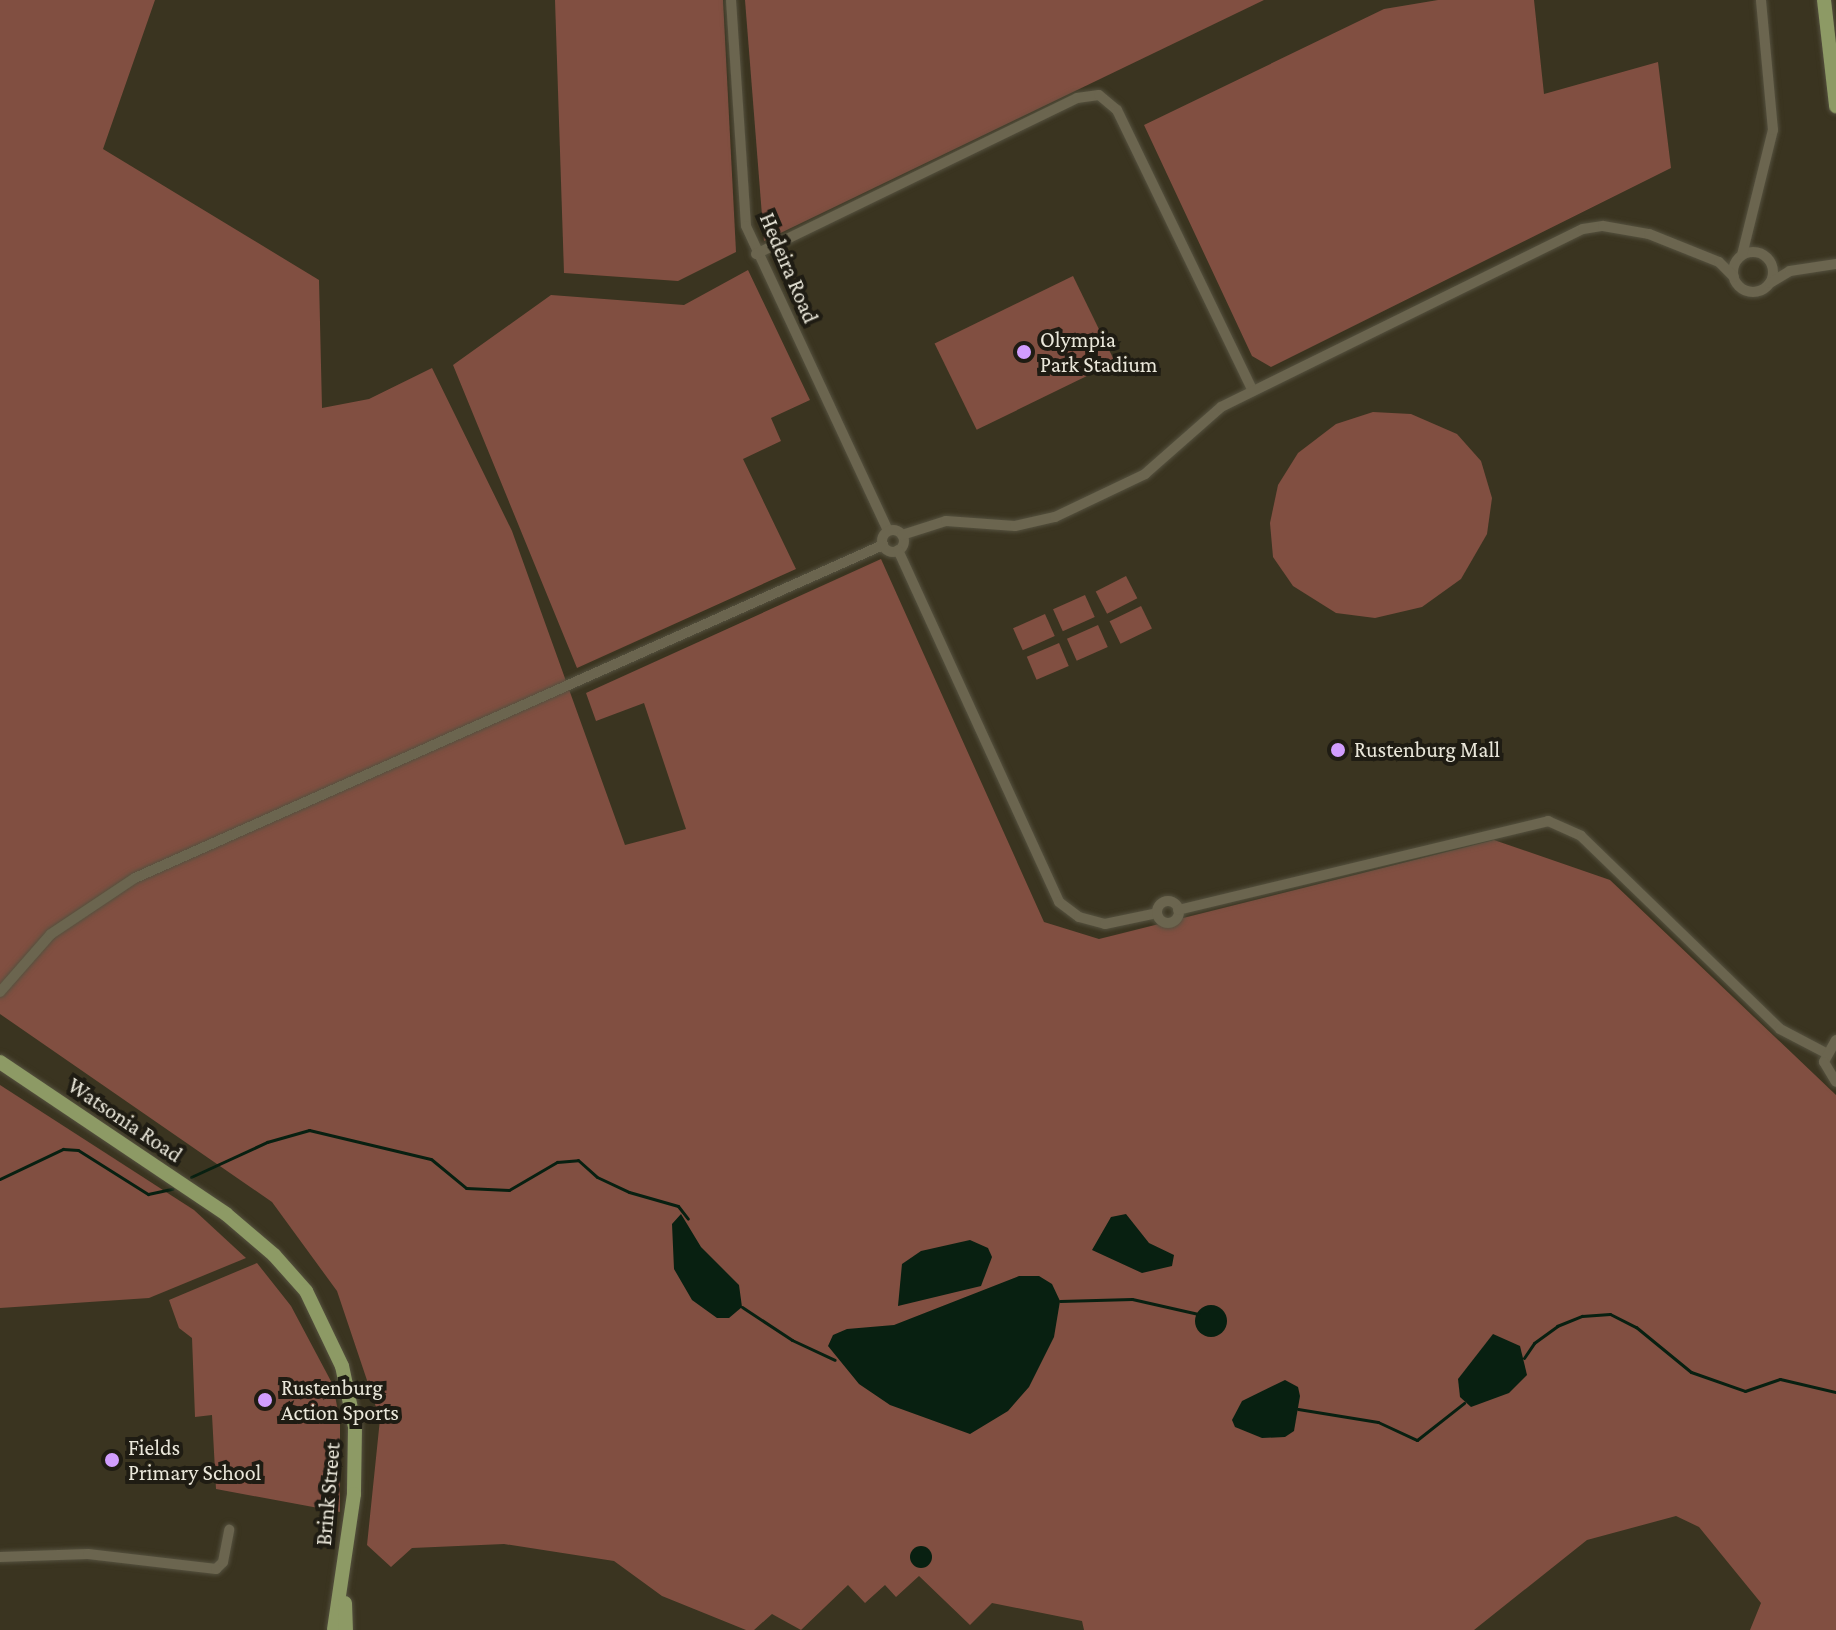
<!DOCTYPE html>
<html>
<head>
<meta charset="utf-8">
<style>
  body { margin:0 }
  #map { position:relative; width:1836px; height:1630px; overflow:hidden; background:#3a3420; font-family:"Crimson Pro",serif }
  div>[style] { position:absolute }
  .green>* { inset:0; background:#814f41; transform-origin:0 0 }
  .water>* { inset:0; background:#082011 }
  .round { border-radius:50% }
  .stream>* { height:3px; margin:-1.5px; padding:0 1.5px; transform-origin:1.5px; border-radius:1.5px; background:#082011 }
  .roads { filter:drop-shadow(0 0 2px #55513f) drop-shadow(0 0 2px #55513f) }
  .minor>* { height:10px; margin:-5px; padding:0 5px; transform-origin:5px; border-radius:5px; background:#6b654f }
  .minor>.ring { margin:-5px; padding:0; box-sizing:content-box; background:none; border:10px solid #6b654f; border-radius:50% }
  .major>* { height:14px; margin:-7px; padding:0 7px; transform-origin:7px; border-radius:7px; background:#8d9a65 }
  .dots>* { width:22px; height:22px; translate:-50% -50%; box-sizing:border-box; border:4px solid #1f1c13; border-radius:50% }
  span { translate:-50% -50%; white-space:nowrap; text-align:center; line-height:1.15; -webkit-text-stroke:8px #1f1c13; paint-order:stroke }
  .street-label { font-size:22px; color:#eae7da }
  .poi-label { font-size:22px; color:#eae7da }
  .left { translate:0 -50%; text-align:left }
</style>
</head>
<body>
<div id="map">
  <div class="green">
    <i style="clip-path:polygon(0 0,155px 0,103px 149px,319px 280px,322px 408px,369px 399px,432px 368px,512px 531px,625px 845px,686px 829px,644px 703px,596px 721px,586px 693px,881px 559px,1044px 922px,1099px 939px,1494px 840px,1610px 880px,1836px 1095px,1836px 1630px,1750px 1630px,1761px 1603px,1699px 1527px,1676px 1516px,1587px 1540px,1474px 1630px,1084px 1630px,1082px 1621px,992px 1603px,970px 1625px,919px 1576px,896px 1597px,885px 1585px,865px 1603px,848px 1585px,801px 1630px,772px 1614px,754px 1630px,746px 1630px,662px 1596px,614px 1561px,504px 1544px,412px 1548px,391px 1567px,367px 1545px,380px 1419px,337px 1291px,272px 1202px,0 1014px)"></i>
    <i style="clip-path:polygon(555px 0,723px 0,736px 252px,678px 281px,564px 273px)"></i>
    <i style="clip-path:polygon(745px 0,1264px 0,764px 241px)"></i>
    <i style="clip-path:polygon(1438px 0,1534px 0,1544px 94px,1658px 62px,1671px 168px,1271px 367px,1252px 356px,1144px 125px,1384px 9px)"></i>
    <i style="clip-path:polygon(748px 270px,810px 400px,771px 418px,781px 441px,743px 459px,796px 569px,577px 668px,453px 365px,551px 295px,684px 305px)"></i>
    <i style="left:1073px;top:276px;width:96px;height:154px;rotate:64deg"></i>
    <i style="clip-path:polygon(1373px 412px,1411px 414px,1457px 434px,1481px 461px,1492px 498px,1487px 534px,1461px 579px,1422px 607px,1375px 618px,1336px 613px,1293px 586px,1273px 557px,1270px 523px,1278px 485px,1298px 453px,1336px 424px)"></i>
    <i style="left:1126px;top:576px;width:25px;height:34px;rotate:63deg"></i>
    <i style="left:1085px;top:595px;width:24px;height:35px;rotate:66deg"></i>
    <i style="left:1141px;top:606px;width:25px;height:35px;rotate:64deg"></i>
    <i style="left:1045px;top:614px;width:24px;height:35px;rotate:66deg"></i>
    <i style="left:1098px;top:625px;width:24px;height:34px;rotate:66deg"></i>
    <i style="left:1059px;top:643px;width:25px;height:35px;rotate:67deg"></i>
    <i style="clip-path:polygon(0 1085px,194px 1210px,246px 1258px,149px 1298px,0 1308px)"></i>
    <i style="clip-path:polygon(257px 1263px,291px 1306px,333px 1385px,340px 1422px,340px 1512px,216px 1489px,212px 1415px,195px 1417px,192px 1338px,179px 1328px,169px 1300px)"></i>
  </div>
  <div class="water">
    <i style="clip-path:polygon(681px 1214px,701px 1247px,739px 1285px,742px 1307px,729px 1318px,717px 1318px,692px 1300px,674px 1269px,672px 1224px)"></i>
    <i style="clip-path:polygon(1126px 1214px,1149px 1243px,1174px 1255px,1172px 1266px,1142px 1273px,1092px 1250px,1111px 1217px)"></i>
    <i style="clip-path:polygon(970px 1240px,988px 1248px,992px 1257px,981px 1286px,898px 1306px,902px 1264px,921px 1251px)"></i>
    <i style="clip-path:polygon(1019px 1276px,1039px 1276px,1052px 1284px,1060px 1301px,1054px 1337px,1029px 1387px,1008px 1411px,970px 1434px,890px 1405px,859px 1384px,828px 1346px,833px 1335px,847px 1329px,894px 1325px)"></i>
    <i class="round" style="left:1195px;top:1305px;width:32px;height:32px"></i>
    <i style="clip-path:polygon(1493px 1334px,1520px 1346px,1527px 1375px,1509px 1393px,1471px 1407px,1460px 1397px,1458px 1379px)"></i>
    <i style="clip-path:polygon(1285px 1380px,1298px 1387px,1300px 1396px,1294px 1431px,1285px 1437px,1262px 1438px,1235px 1427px,1232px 1420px,1242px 1401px)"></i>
    <i class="round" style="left:910px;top:1546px;width:22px;height:22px"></i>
  </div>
  <div class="stream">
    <i style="left:191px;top:1177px;width:84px;rotate:-24.7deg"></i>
    <i style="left:267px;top:1142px;width:44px;rotate:-15.9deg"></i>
    <i style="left:309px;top:1130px;width:125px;rotate:13.4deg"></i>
    <i style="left:431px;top:1159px;width:45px;rotate:39.6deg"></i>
    <i style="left:466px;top:1188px;width:43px;rotate:2.7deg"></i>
    <i style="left:509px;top:1190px;width:56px;rotate:-30.3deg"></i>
    <i style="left:557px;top:1162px;width:21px;rotate:-5deg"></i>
    <i style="left:578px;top:1160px;width:25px;rotate:42deg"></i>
    <i style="left:597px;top:1177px;width:35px;rotate:25deg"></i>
    <i style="left:629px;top:1192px;width:51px;rotate:15.9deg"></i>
    <i style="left:678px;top:1206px;width:16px;rotate:52deg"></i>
    <i style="left:0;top:1179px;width:70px;rotate:-25.5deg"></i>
    <i style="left:63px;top:1149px;width:15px;rotate:4deg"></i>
    <i style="left:78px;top:1150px;width:83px;rotate:32.2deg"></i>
    <i style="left:148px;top:1194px;width:25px;rotate:-12deg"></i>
    <i style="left:1060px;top:1301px;width:72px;rotate:-1.6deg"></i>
    <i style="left:1132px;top:1299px;width:68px;rotate:12.8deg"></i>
    <i style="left:742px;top:1307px;width:60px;rotate:33.4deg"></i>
    <i style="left:792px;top:1340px;width:47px;rotate:24.9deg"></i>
    <i style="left:1524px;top:1358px;width:18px;rotate:-56deg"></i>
    <i style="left:1534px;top:1343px;width:29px;rotate:-36deg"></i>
    <i style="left:1557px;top:1326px;width:27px;rotate:-22deg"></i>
    <i style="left:1582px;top:1316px;width:28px;rotate:-4deg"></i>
    <i style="left:1610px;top:1314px;width:29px;rotate:27deg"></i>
    <i style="left:1636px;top:1327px;width:71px;rotate:39.3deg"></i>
    <i style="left:1691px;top:1372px;width:57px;rotate:19.4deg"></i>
    <i style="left:1745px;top:1391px;width:37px;rotate:-19deg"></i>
    <i style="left:1780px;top:1379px;width:57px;rotate:13.1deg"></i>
    <i style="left:1298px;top:1409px;width:81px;rotate:9.2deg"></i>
    <i style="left:1378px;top:1422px;width:43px;rotate:24.8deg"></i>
    <i style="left:1417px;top:1440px;width:60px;rotate:-38.2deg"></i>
  </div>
  <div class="roads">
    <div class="minor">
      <i style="left:731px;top:0;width:226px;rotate:86.2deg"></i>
      <i style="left:746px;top:226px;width:336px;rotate:65deg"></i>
      <i class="ring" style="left:1733px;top:252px;width:30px;height:30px"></i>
      <i style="left:756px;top:254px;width:357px;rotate:-25.9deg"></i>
      <i style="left:1077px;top:98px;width:22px;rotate:-8deg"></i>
      <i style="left:1099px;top:95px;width:23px;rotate:40deg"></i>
      <i style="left:1117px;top:110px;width:312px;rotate:64.2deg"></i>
      <i style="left:1742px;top:255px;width:129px;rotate:-76.1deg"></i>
      <i style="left:1773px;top:130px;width:131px;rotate:-95.3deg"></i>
      <i style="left:1770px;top:283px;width:23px;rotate:-31deg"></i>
      <i style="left:1790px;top:271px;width:47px;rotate:-8.7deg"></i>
      <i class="ring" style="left:882px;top:530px;width:12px;height:12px"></i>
      <i style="left:902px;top:535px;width:46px;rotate:-17.7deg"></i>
      <i style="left:946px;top:521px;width:69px;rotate:4.1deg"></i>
      <i style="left:1015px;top:526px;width:41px;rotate:-12.7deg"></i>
      <i style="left:1055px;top:517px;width:100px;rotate:-25.5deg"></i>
      <i style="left:1145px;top:474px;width:101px;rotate:-41.4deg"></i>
      <i style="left:1221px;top:407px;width:403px;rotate:-26.2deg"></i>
      <i style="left:1583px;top:229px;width:20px;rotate:-9deg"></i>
      <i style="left:1603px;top:226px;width:47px;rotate:9.9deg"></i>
      <i style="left:1649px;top:234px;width:75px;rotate:21.8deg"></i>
      <i style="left:1719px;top:262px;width:21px;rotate:45deg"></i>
      <i style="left:898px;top:550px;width:387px;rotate:65.4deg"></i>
      <i style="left:1059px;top:902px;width:25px;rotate:37deg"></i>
      <i style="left:1079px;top:917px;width:27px;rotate:15deg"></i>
      <i style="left:1105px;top:924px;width:53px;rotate:-11.9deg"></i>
      <i class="ring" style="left:1157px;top:901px;width:12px;height:12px"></i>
      <i style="left:1178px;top:910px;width:381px;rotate:-13.5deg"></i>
      <i style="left:1548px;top:821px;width:36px;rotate:24deg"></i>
      <i style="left:1581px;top:836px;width:277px;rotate:44.1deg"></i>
      <i style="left:1780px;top:1029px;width:52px;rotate:27.6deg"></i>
      <i style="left:0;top:992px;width:77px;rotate:-48.7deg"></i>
      <i style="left:51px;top:934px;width:101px;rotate:-33.7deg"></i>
      <i style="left:135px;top:878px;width:819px;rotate:-24deg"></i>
      <i style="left:1836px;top:1040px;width:25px;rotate:119deg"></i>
      <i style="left:1824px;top:1062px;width:23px;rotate:59deg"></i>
      <i style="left:0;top:1557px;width:88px;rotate:-2deg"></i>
      <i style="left:88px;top:1554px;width:129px;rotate:6.7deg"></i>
      <i style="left:216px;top:1569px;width:10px;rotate:-45deg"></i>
      <i style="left:223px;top:1562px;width:33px;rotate:-79deg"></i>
    </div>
    <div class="major">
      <i style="left:1824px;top:0;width:107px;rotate:83.5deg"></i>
      <i style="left:0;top:1062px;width:272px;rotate:33.9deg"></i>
      <i style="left:226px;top:1214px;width:63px;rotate:40.5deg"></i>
      <i style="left:274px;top:1255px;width:48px;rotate:48.4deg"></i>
      <i style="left:306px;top:1291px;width:83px;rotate:64.4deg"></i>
      <i style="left:342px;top:1366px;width:62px;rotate:78deg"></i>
      <i style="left:355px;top:1427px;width:67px;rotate:90.9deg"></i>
      <i style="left:354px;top:1494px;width:137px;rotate:98.4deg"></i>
      <i style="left:345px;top:1603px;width:27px;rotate:88deg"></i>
    </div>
  </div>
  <div class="dots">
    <i style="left:1024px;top:352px;background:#d19dfe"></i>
    <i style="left:1338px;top:750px;background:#d19dfe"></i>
    <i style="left:265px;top:1400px;background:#d19dfe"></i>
    <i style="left:112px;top:1460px;background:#d19dfe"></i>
  </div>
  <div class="street-label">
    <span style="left:789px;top:268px;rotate:67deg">Hedeira Road</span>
    <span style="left:125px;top:1120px;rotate:34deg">Watsonia Road</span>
    <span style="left:328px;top:1494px;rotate:-85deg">Brink Street</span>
  </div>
  <div class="poi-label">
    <span class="left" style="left:1040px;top:352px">Olympia<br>Park Stadium</span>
    <span class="left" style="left:1354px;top:750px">Rustenburg Mall</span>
    <span class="left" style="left:281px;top:1400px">Rustenburg<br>Action Sports</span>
    <span class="left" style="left:128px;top:1460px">Fields<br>Primary School</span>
  </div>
</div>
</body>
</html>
